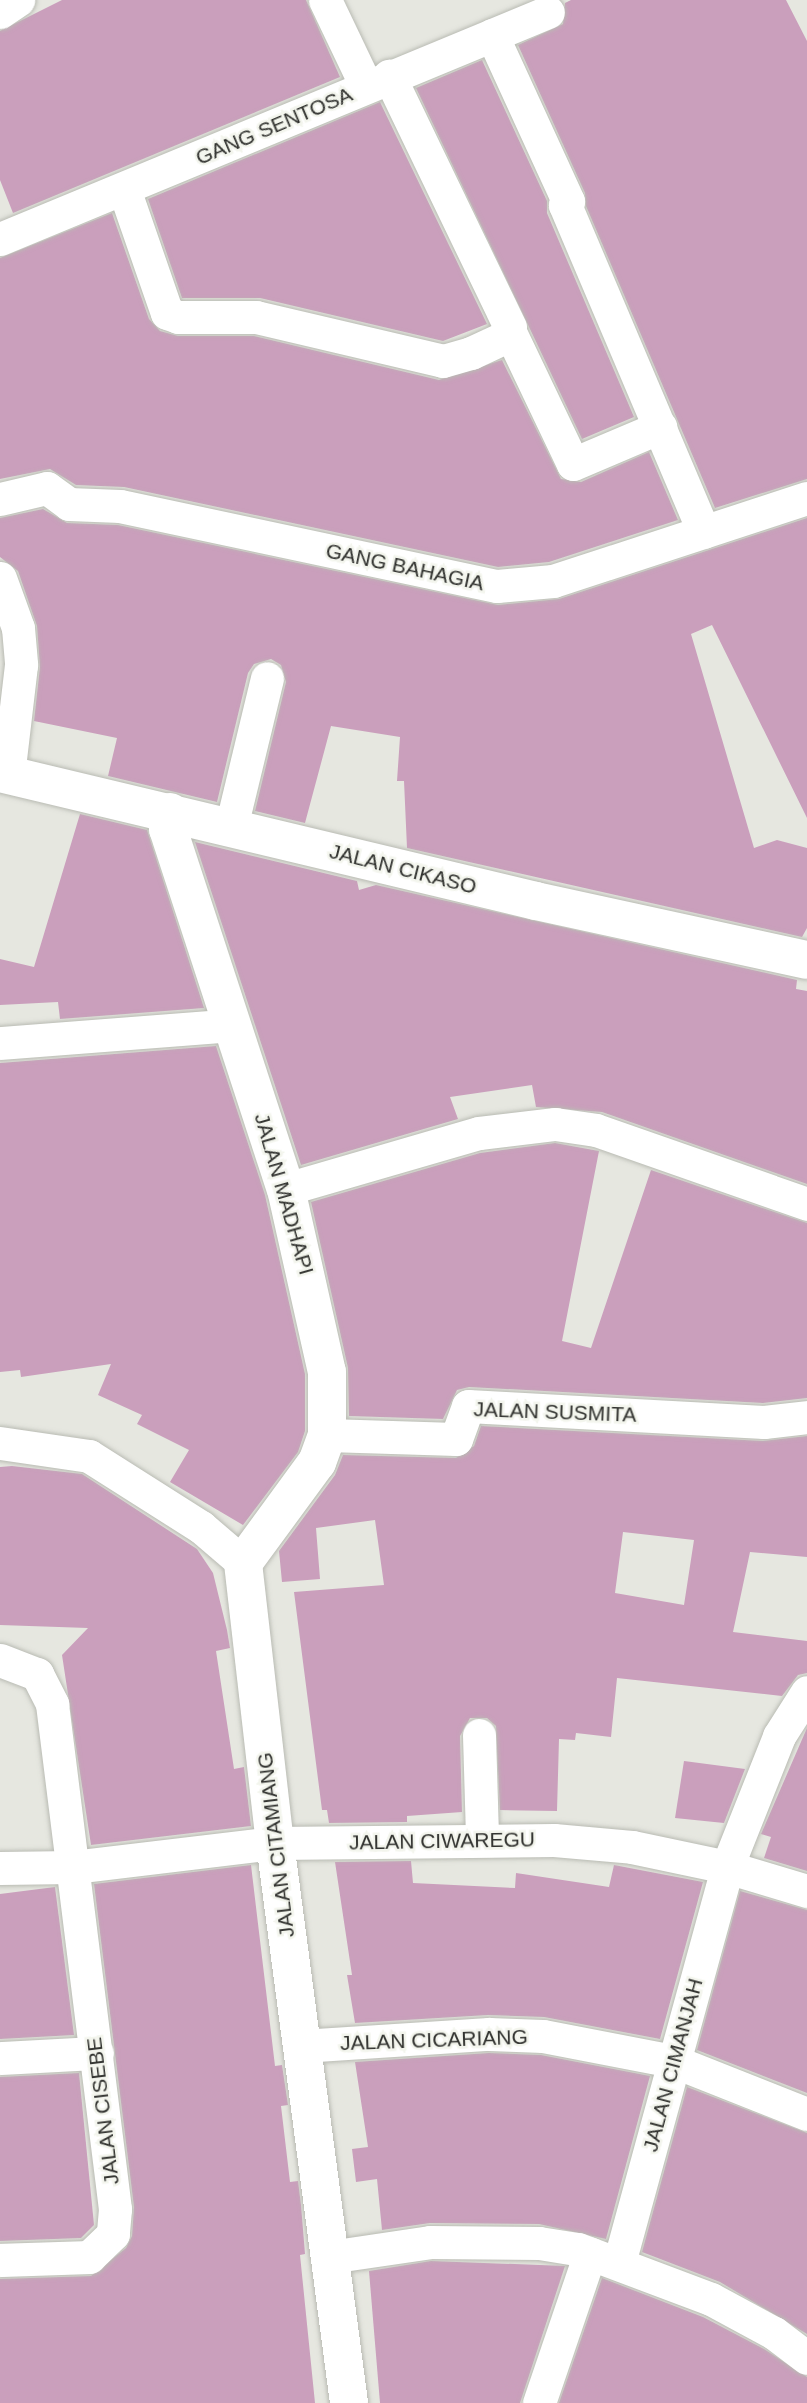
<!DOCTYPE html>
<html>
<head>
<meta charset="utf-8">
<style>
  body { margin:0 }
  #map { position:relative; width:807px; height:2403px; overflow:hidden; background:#e6e7e0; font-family:Helvetica,sans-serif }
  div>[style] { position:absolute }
  .building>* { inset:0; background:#ca9fbc }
  .roads { filter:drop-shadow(0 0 2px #b9bbb3) drop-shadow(0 0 2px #b9bbb3) }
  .street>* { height:33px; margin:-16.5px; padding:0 16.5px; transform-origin:16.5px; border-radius:16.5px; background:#fff }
  .secondary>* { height:38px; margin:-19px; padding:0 19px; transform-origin:19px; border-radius:19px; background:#fff }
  span { translate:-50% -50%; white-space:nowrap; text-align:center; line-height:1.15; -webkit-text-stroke:5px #f3f5ed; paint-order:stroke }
  .street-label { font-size:21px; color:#31322f }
</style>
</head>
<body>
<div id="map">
  <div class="building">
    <i style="clip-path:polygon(62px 0,306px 0,340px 77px,13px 213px,0 180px,0 31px)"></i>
    <i style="clip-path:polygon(571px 0,786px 0,807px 41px,807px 479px,715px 508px,586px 206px,585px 193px,518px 45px,563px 24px,565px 3px)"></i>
    <i style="clip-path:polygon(482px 60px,547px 201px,547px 213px,634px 417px,582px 439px,416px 88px)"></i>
    <i style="clip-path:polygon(380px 102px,487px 324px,443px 341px,260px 298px,182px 298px,148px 199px)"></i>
    <i style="clip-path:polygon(112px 213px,149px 319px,160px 331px,178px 336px,254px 336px,439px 380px,502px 360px,561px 479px,581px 482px,649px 452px,678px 520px,549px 562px,498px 567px,124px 487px,76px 485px,50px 469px,0 479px,0 258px)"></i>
    <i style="clip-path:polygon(43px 509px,67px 523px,118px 525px,498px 605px,559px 599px,807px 518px,807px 818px,712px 625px,691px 634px,754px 848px,777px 840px,807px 848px,807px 928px,802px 937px,407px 848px,404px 781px,397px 781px,400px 737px,331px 726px,305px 823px,255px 811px,286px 682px,281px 665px,271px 659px,254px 664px,248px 673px,217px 802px,108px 776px,117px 738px,34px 721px,40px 667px,37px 626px,18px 571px,0 557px,0 518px)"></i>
    <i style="clip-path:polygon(80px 814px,147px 830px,204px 1008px,60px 1019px,58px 1002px,0 1005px,0 959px,34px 967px)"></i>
    <i style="clip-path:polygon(195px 842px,357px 881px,359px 890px,376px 885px,797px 980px,796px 989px,807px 991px,807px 1184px,602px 1112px,536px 1107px,532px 1085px,450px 1097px,458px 1119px,301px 1165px)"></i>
    <i style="clip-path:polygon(216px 1046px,265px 1195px,305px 1374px,305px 1431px,298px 1452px,243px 1525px,170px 1482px,189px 1450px,137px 1424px,142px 1415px,98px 1395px,111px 1364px,21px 1377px,20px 1370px,0 1372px,0 1063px)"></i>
    <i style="clip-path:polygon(555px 1143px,599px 1151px,562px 1341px,591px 1348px,651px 1170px,807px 1223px,807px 1398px,763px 1403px,469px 1387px,457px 1390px,443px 1419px,349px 1416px,348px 1368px,311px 1202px,480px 1153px)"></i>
    <i style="clip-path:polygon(evenodd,481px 1426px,763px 1441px,807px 1436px,807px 1557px,750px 1552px,733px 1632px,807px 1641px,807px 1673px,798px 1675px,782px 1696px,617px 1678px,611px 1737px,576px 1733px,575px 1740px,559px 1739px,557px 1811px,500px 1810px,496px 1726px,487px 1718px,470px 1718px,460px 1736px,462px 1812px,407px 1816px,407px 1822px,329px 1823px,327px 1810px,322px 1810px,294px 1592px,384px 1585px,375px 1520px,316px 1528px,320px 1579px,282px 1582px,279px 1551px,335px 1475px,343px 1455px,456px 1458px,474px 1446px,481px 1426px,623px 1532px,694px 1540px,684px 1605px,615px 1593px,623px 1532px)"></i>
    <i style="clip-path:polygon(12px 1466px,82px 1474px,197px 1549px,213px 1573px,227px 1630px,230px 1648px,216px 1651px,234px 1769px,244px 1767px,251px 1826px,91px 1845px,62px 1655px,88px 1628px,0 1625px,0 1467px)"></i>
    <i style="clip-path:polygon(807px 1728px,807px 1871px,764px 1858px,771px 1837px,761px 1834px)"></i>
    <i style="clip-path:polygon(684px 1761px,745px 1769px,724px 1823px,675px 1818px)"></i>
    <i style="clip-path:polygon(411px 1861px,413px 1883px,515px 1888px,516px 1873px,609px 1887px,614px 1865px,703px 1882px,660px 2039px,544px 2017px,488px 2015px,355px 2023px,347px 1975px,352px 1975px,335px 1862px)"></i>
    <i style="clip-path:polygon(251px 1865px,275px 2066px,282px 2065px,288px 2105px,281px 2106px,290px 2182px,298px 2181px,301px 2205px,305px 2254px,300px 2255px,315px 2403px,0 2403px,0 2279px,91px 2276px,126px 2248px,132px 2236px,134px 2207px,94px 1884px)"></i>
    <i style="clip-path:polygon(55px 1887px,74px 2035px,0 2039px,0 1894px)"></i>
    <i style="clip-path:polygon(740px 1891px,807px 1910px,807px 2093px,697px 2050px)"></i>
    <i style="clip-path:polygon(489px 2053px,541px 2055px,650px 2076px,606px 2239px,539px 2224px,430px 2223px,382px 2230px,377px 2179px,356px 2182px,352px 2149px,368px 2147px,355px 2062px)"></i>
    <i style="clip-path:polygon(79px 2073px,94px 2225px,81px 2238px,0 2241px,0 2077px)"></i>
    <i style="clip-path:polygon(687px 2087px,807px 2133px,807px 2334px,720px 2282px,642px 2252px)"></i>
    <i style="clip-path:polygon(431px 2261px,565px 2266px,520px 2403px,380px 2403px,369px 2271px)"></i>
    <i style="clip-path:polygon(602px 2278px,703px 2317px,764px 2349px,807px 2377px,807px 2403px,559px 2403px)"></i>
  </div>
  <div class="roads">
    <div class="street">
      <i style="left:325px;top:0;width:95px;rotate:64.5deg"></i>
      <i style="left:0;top:12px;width:22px;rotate:-34deg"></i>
      <i style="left:492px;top:35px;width:183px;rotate:65.4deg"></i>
      <i style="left:568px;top:201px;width:5px;rotate:127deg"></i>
      <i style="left:565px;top:205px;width:355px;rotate:67deg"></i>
      <i style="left:124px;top:189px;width:131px;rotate:70.9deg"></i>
      <i style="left:167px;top:313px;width:12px;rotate:20deg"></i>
      <i style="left:178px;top:317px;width:78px"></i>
      <i style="left:256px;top:317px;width:192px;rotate:13.2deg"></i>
      <i style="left:443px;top:361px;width:29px;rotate:-16deg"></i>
      <i style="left:471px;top:353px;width:40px;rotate:-25deg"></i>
      <i style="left:507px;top:336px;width:9px;rotate:-72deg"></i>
      <i style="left:510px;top:327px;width:279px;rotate:-115.7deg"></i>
      <i style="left:0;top:239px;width:593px;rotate:-22.5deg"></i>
      <i style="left:510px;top:332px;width:146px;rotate:64.5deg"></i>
      <i style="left:573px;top:464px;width:95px;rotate:-23deg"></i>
      <i style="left:0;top:499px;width:48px;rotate:-13.2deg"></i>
      <i style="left:47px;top:488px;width:27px;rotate:36deg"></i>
      <i style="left:69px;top:504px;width:51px;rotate:2.2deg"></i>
      <i style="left:120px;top:506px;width:385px;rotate:12deg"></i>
      <i style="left:497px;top:586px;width:56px;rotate:-5.1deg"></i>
      <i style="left:553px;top:581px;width:267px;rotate:-18.1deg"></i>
      <i style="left:0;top:578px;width:53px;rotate:70.2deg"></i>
      <i style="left:18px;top:628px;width:37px;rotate:85deg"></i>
      <i style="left:21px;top:665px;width:111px;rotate:96.7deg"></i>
      <i style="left:231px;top:827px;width:153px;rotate:-76.4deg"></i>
      <i style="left:0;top:1043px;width:233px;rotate:-4.4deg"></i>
      <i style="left:286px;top:1189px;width:201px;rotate:-16.2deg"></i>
      <i style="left:479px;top:1133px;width:77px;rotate:-6.8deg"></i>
      <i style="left:555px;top:1124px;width:41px;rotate:8.3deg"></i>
      <i style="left:596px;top:1130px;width:224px;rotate:19.3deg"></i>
      <i style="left:327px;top:1435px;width:129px;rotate:1.8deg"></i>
      <i style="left:456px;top:1439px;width:35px;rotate:-70deg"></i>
      <i style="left:468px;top:1406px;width:296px;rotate:3.1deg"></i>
      <i style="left:764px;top:1422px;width:43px;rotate:-6.6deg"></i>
      <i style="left:0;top:1443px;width:90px;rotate:8.3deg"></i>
      <i style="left:89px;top:1456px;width:133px;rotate:32.4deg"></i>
      <i style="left:201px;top:1527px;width:55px;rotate:40.6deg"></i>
      <i style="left:0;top:1660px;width:40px;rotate:21deg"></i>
      <i style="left:37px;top:1674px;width:34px;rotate:63deg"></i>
      <i style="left:52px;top:1704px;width:509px;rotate:82.89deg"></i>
      <i style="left:115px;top:2209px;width:25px;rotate:95deg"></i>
      <i style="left:113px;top:2234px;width:33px;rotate:136deg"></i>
      <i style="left:89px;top:2257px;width:89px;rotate:178.1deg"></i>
      <i style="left:479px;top:1735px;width:104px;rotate:88.3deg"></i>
      <i style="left:0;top:1868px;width:73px;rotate:-0.8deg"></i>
      <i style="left:73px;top:1867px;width:203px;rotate:-6.8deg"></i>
      <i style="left:275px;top:1843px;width:279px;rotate:-0.6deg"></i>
      <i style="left:554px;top:1840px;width:78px;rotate:5.1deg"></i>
      <i style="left:632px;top:1847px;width:97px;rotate:11.9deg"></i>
      <i style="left:727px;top:1867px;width:84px;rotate:16.7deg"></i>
      <i style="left:301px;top:2046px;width:188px;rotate:-3.7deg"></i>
      <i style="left:489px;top:2034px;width:54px;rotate:2.1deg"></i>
      <i style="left:543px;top:2036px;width:132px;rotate:10.9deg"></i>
      <i style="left:673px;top:2061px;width:144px;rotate:21.6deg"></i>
      <i style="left:0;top:2058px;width:97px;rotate:-3deg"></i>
      <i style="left:329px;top:2257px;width:102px;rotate:-8.4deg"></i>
      <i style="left:430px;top:2242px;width:109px;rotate:0.5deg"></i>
      <i style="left:539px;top:2243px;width:39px;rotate:9deg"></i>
      <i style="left:578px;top:2249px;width:142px;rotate:20.6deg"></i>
      <i style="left:711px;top:2299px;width:72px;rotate:28.4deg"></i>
      <i style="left:774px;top:2333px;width:41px;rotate:37.1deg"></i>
      <i style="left:619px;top:2263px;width:410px;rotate:-74.7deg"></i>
      <i style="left:727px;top:1867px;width:141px;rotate:-68.3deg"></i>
      <i style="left:779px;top:1736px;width:52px;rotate:-57.5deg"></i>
      <i style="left:539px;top:2403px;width:158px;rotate:-71.2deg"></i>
    </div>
    <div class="secondary">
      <i style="left:0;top:773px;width:551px;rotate:13.43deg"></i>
      <i style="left:536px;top:901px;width:277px;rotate:12.3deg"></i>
      <i style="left:170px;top:812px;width:17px;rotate:97deg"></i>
      <i style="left:168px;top:829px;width:379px;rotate:71.9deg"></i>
      <i style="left:286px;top:1189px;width:188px;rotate:77.4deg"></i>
      <i style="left:327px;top:1372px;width:63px;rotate:90deg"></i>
      <i style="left:327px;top:1435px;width:29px;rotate:110deg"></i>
      <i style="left:317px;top:1462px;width:125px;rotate:126.2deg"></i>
      <i style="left:243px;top:1563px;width:282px;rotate:83.5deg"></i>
      <i style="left:275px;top:1843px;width:565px;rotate:82.47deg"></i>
    </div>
  </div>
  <div class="street-label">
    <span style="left:274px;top:126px;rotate:-23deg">GANG SENTOSA</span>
    <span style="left:405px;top:567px;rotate:12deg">GANG BAHAGIA</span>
    <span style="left:403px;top:869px;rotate:14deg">JALAN CIKASO</span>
    <span style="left:284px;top:1194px;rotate:74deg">JALAN MADHAPI</span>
    <span style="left:555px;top:1412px;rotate:2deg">JALAN SUSMITA</span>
    <span style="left:442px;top:1841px;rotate:-1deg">JALAN CIWAREGU</span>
    <span style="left:276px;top:1845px;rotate:-97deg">JALAN CITAMIANG</span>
    <span style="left:434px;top:2040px;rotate:-2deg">JALAN CICARIANG</span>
    <span style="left:673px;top:2065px;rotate:-75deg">JALAN CIMANJAH</span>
    <span style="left:103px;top:2111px;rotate:-97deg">JALAN CISEBE</span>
  </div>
</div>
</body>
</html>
